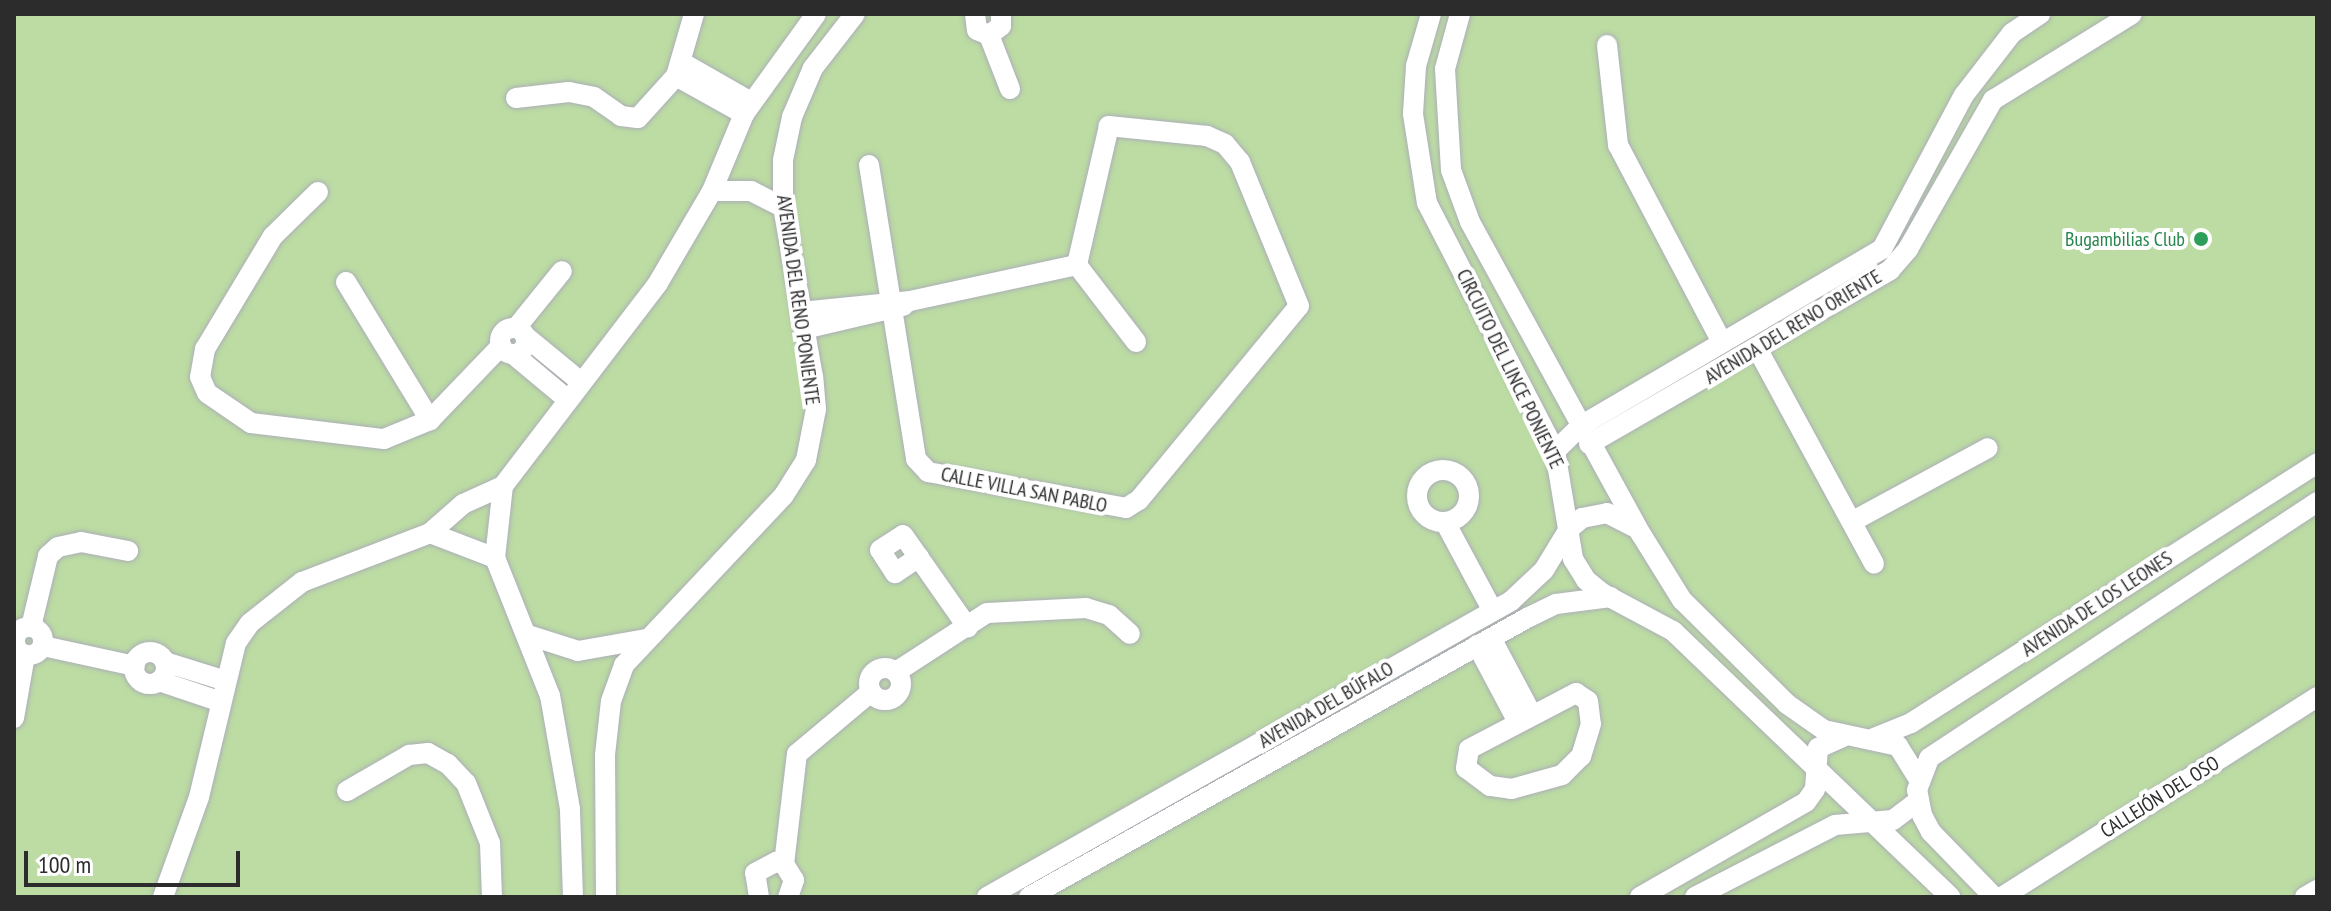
<!DOCTYPE html>
<html>
<head>
<meta charset="utf-8">
<style>
  body { margin:0 }
  #map { position:relative; width:2331px; height:911px; overflow:hidden; background:#ece5e0; font-family:"PT Sans Narrow",sans-serif }
  div>[style] { position:absolute }
  .green>* { inset:0; background:#bcdca3; transform-origin:0 0 }
  .roads { filter:drop-shadow(0 0 2px #acafb6) drop-shadow(0 0 2px #acafb6) }
  .minor>* { height:20px; margin:-10px; padding:0 10px; transform-origin:10px; border-radius:10px; background:#fff }
  .minor>.ring { margin:-10px; padding:0; box-sizing:content-box; background:none; border:20px solid #fff; border-radius:50% }
  .dots>* { width:22px; height:22px; translate:-50% -50%; box-sizing:border-box; border:4px solid #fff; border-radius:50% }
  span { translate:-50% -50%; white-space:nowrap; text-align:center; line-height:1.15; -webkit-text-stroke:8px #fff; paint-order:stroke }
  .leisure-label { font-size:20px; color:#27864d }
  .right { translate:-100% -50%; text-align:right }
  .street-label { font-size:20px; color:#2c2c2c }
  .frame { position:absolute; inset:0; border:16px solid #2c2c2c; pointer-events:none }
  .scale { position:absolute; left:24px; top:851px; width:216px; height:36px; box-sizing:border-box; border:4px solid #2c2c2c; border-top:0; padding-left:10px; font-size:24px; line-height:28px; white-space:nowrap; color:#2c2c2c; -webkit-text-stroke:6px #fff; paint-order:stroke }
</style>
</head>
<body>
<div id="map">
  <div class="green">
    <i style="left:14px;top:14px;width:2303px;height:883px"></i>
  </div>
  <div class="roads">
    <div class="minor">
      <i style="left:975px;top:14px;width:16px;rotate:83deg"></i>
      <i style="left:977px;top:30px;width:13px;rotate:23deg"></i>
      <i style="left:989px;top:35px;width:15px;rotate:-37deg"></i>
      <i style="left:1001px;top:26px;width:12px;rotate:-90deg"></i>
      <i style="left:1431px;top:14px;width:54px;rotate:106.1deg"></i>
      <i style="left:1416px;top:66px;width:48px;rotate:93.6deg"></i>
      <i style="left:1413px;top:114px;width:90px;rotate:81.1deg"></i>
      <i style="left:1427px;top:203px;width:279px;rotate:62.7deg"></i>
      <i style="left:1555px;top:451px;width:109px;rotate:80.5deg"></i>
      <i style="left:1573px;top:559px;width:25px;rotate:58deg"></i>
      <i style="left:1586px;top:580px;width:21px;rotate:39deg"></i>
      <i style="left:1602px;top:593px;width:81px;rotate:28.2deg"></i>
      <i style="left:1673px;top:631px;width:384px;rotate:43.8deg"></i>
      <i style="left:1460px;top:14px;width:57px;rotate:105.3deg"></i>
      <i style="left:1445px;top:69px;width:101px;rotate:86.6deg"></i>
      <i style="left:1451px;top:170px;width:55px;rotate:69.9deg"></i>
      <i style="left:1470px;top:222px;width:356px;rotate:61.3deg"></i>
      <i style="left:1641px;top:534px;width:78px;rotate:58.2deg"></i>
      <i style="left:1682px;top:600px;width:148px;rotate:44.7deg"></i>
      <i style="left:1787px;top:704px;width:45px;rotate:35.1deg"></i>
      <i style="left:1824px;top:730px;width:76px;rotate:12.2deg"></i>
      <i style="left:1898px;top:746px;width:40px;rotate:58deg"></i>
      <i style="left:989px;top:35px;width:58px;rotate:68.7deg"></i>
      <i style="left:1607px;top:45px;width:101px;rotate:83.7deg"></i>
      <i style="left:1618px;top:145px;width:223px;rotate:62.2deg"></i>
      <i style="left:681px;top:62px;width:81px;rotate:29.7deg"></i>
      <i style="left:676px;top:76px;width:78px;rotate:29.2deg"></i>
      <i style="left:516px;top:98px;width:53px;rotate:-6.5deg"></i>
      <i style="left:569px;top:92px;width:25px;rotate:11deg"></i>
      <i style="left:594px;top:97px;width:33px;rotate:35deg"></i>
      <i style="left:621px;top:116px;width:17px;rotate:7deg"></i>
      <i style="left:638px;top:118px;width:57px;rotate:-47.9deg"></i>
      <i style="left:676px;top:76px;width:65px;rotate:-73.8deg"></i>
      <i style="left:869px;top:165px;width:298px;rotate:80.9deg"></i>
      <i style="left:916px;top:459px;width:18px;rotate:47deg"></i>
      <i style="left:928px;top:472px;width:201px;rotate:10.3deg"></i>
      <i style="left:1126px;top:508px;width:15px;rotate:-32deg"></i>
      <i style="left:1139px;top:500px;width:251px;rotate:-50.5deg"></i>
      <i style="left:1299px;top:306px;width:156px;rotate:-112.3deg"></i>
      <i style="left:1240px;top:162px;width:23px;rotate:-130deg"></i>
      <i style="left:1225px;top:144px;width:20px;rotate:-156deg"></i>
      <i style="left:1207px;top:136px;width:99px;rotate:-174.2deg"></i>
      <i style="left:1109px;top:126px;width:143px;rotate:103deg"></i>
      <i style="left:712px;top:191px;width:39px"></i>
      <i style="left:751px;top:191px;width:36px;rotate:27deg"></i>
      <i style="left:318px;top:192px;width:63px;rotate:135.6deg"></i>
      <i style="left:273px;top:236px;width:132px;rotate:121deg"></i>
      <i style="left:205px;top:349px;width:28px;rotate:100deg"></i>
      <i style="left:200px;top:377px;width:17px;rotate:66deg"></i>
      <i style="left:207px;top:393px;width:53px;rotate:34.3deg"></i>
      <i style="left:251px;top:423px;width:134px;rotate:6.9deg"></i>
      <i style="left:384px;top:439px;width:50px;rotate:-22.4deg"></i>
      <i style="left:430px;top:420px;width:103px;rotate:-46.2deg"></i>
      <i style="left:1077px;top:265px;width:97px;rotate:52.5deg"></i>
      <i style="left:346px;top:282px;width:162px;rotate:58.7deg"></i>
      <i style="left:801px;top:312px;width:110px;rotate:-5.8deg"></i>
      <i style="left:910px;top:301px;width:171px;rotate:-12.2deg"></i>
      <i style="left:516px;top:328px;width:73px;rotate:-51.1deg"></i>
      <i class="ring" style="left:500px;top:328px;width:6px;height:6px"></i>
      <i style="left:804px;top:329px;width:102px;rotate:-13.1deg"></i>
      <i style="left:525px;top:336px;width:72px;rotate:39.4deg"></i>
      <i style="left:1758px;top:350px;width:243px;rotate:61.5deg"></i>
      <i style="left:513px;top:354px;width:72px;rotate:39.9deg"></i>
      <i style="left:1589px;top:444px;width:348px;rotate:-30deg"></i>
      <i style="left:1890px;top:270px;width:28px;rotate:-49deg"></i>
      <i style="left:1908px;top:249px;width:172px;rotate:-60.3deg"></i>
      <i style="left:1993px;top:100px;width:163px;rotate:-31.7deg"></i>
      <i style="left:1555px;top:451px;width:37px;rotate:-44deg"></i>
      <i style="left:1582px;top:425px;width:348px;rotate:-30.4deg"></i>
      <i style="left:1882px;top:249px;width:174px;rotate:-62deg"></i>
      <i style="left:1964px;top:95px;width:78px;rotate:-52.3deg"></i>
      <i style="left:2012px;top:33px;width:34px;rotate:-34deg"></i>
      <i class="ring" style="left:1417px;top:470px;width:32px;height:32px"></i>
      <i style="left:1853px;top:521px;width:153px;rotate:-28.4deg"></i>
      <i style="left:1445px;top:522px;width:101px;rotate:61.7deg"></i>
      <i style="left:430px;top:533px;width:70px;rotate:21deg"></i>
      <i style="left:919px;top:557px;width:29px;rotate:146deg"></i>
      <i style="left:895px;top:573px;width:27px;rotate:-123deg"></i>
      <i style="left:880px;top:550px;width:27px;rotate:-33deg"></i>
      <i style="left:903px;top:535px;width:113px;rotate:55deg"></i>
      <i class="ring" style="left:15px;top:627px;width:8px;height:8px"></i>
      <i style="left:31px;top:627px;width:73px;rotate:-76.5deg"></i>
      <i style="left:48px;top:556px;width:13px;rotate:-42deg"></i>
      <i style="left:58px;top:547px;width:24px;rotate:-12deg"></i>
      <i style="left:81px;top:542px;width:48px;rotate:10.8deg"></i>
      <i style="left:528px;top:635px;width:52px;rotate:17.7deg"></i>
      <i style="left:578px;top:651px;width:69px;rotate:-10deg"></i>
      <i style="left:1491px;top:638px;width:87px;rotate:62deg"></i>
      <i style="left:1477px;top:645px;width:87px;rotate:62deg"></i>
      <i style="left:43px;top:646px;width:94px;rotate:12.3deg"></i>
      <i class="ring" style="left:134px;top:652px;width:12px;height:12px"></i>
      <i style="left:165px;top:662px;width:64px;rotate:17.3deg"></i>
      <i class="ring" style="left:869px;top:668px;width:12px;height:12px"></i>
      <i style="left:896px;top:672px;width:108px;rotate:-33deg"></i>
      <i style="left:987px;top:613px;width:99px;rotate:-2.9deg"></i>
      <i style="left:1086px;top:608px;width:24px;rotate:17deg"></i>
      <i style="left:1109px;top:615px;width:28px;rotate:42deg"></i>
      <i style="left:159px;top:681px;width:65px;rotate:18.7deg"></i>
      <i style="left:1576px;top:693px;width:14px;rotate:34deg"></i>
      <i style="left:1588px;top:701px;width:23px;rotate:83deg"></i>
      <i style="left:1591px;top:724px;width:34px;rotate:107deg"></i>
      <i style="left:1581px;top:756px;width:27px;rotate:135deg"></i>
      <i style="left:1562px;top:775px;width:52px;rotate:164.4deg"></i>
      <i style="left:1512px;top:789px;width:22px;rotate:-172deg"></i>
      <i style="left:1490px;top:786px;width:30px;rotate:-143deg"></i>
      <i style="left:1466px;top:768px;width:19px;rotate:-81deg"></i>
      <i style="left:1469px;top:749px;width:121px;rotate:-27.6deg"></i>
      <i style="left:14px;top:718px;width:64px;rotate:-80.1deg"></i>
      <i style="left:1874px;top:738px;width:40px;rotate:-22deg"></i>
      <i style="left:1911px;top:723px;width:482px;rotate:-32.6deg"></i>
      <i style="left:347px;top:791px;width:72px;rotate:-30.1deg"></i>
      <i style="left:409px;top:755px;width:19px;rotate:-6deg"></i>
      <i style="left:428px;top:753px;width:23px;rotate:29deg"></i>
      <i style="left:448px;top:764px;width:26px;rotate:47deg"></i>
      <i style="left:466px;top:783px;width:65px;rotate:68.2deg"></i>
      <i style="left:490px;top:843px;width:54px;rotate:87.9deg"></i>
      <i style="left:784px;top:864px;width:111px;rotate:-83.3deg"></i>
      <i style="left:797px;top:754px;width:97px;rotate:-40deg"></i>
      <i style="left:163px;top:897px;width:106px;rotate:-70.2deg"></i>
      <i style="left:199px;top:797px;width:158px;rotate:-76.5deg"></i>
      <i style="left:236px;top:643px;width:24px;rotate:-55deg"></i>
      <i style="left:250px;top:623px;width:66px;rotate:-38.3deg"></i>
      <i style="left:302px;top:582px;width:137px;rotate:-20.9deg"></i>
      <i style="left:430px;top:533px;width:44px;rotate:-41.3deg"></i>
      <i style="left:463px;top:504px;width:44px;rotate:-24.2deg"></i>
      <i style="left:573px;top:897px;width:88px;rotate:-92deg"></i>
      <i style="left:570px;top:809px;width:115px;rotate:-100deg"></i>
      <i style="left:550px;top:696px;width:149px;rotate:-111.7deg"></i>
      <i style="left:495px;top:558px;width:72px;rotate:-83.7deg"></i>
      <i style="left:503px;top:486px;width:255px;rotate:-52.6deg"></i>
      <i style="left:658px;top:283px;width:107px;rotate:-59.6deg"></i>
      <i style="left:712px;top:191px;width:83px;rotate:-67.4deg"></i>
      <i style="left:744px;top:114px;width:123px;rotate:-54.2deg"></i>
      <i style="left:606px;top:897px;width:142px;rotate:-90.4deg"></i>
      <i style="left:605px;top:755px;width:54px;rotate:-83.7deg"></i>
      <i style="left:611px;top:701px;width:38px;rotate:-70deg"></i>
      <i style="left:624px;top:665px;width:233px;rotate:-46.7deg"></i>
      <i style="left:784px;top:495px;width:41px;rotate:-57.8deg"></i>
      <i style="left:806px;top:460px;width:52px;rotate:-78.9deg"></i>
      <i style="left:816px;top:409px;width:32px;rotate:-95deg"></i>
      <i style="left:813px;top:377px;width:173px;rotate:-100deg"></i>
      <i style="left:783px;top:207px;width:47px;rotate:-90deg"></i>
      <i style="left:783px;top:160px;width:44px;rotate:-78.2deg"></i>
      <i style="left:792px;top:117px;width:53px;rotate:-66.8deg"></i>
      <i style="left:813px;top:68px;width:68px;rotate:-52.1deg"></i>
      <i style="left:759px;top:897px;width:24px;rotate:-99deg"></i>
      <i style="left:755px;top:873px;width:24px;rotate:-28deg"></i>
      <i style="left:776px;top:862px;width:8px;rotate:14deg"></i>
      <i style="left:784px;top:864px;width:19px;rotate:58deg"></i>
      <i style="left:794px;top:880px;width:18px;rotate:109deg"></i>
      <i style="left:987px;top:897px;width:602px;rotate:-29.46deg"></i>
      <i style="left:1511px;top:601px;width:45px;rotate:-43.2deg"></i>
      <i style="left:1544px;top:570px;width:48px;rotate:-58.6deg"></i>
      <i style="left:1569px;top:529px;width:17px;rotate:-40deg"></i>
      <i style="left:1582px;top:518px;width:25px;rotate:-11deg"></i>
      <i style="left:1607px;top:513px;width:33px;rotate:27deg"></i>
      <i style="left:1029px;top:897px;width:571px;rotate:-29.26deg"></i>
      <i style="left:1527px;top:618px;width:32px;rotate:-26deg"></i>
      <i style="left:1556px;top:604px;width:55px;rotate:-7.3deg"></i>
      <i style="left:1640px;top:897px;width:191px;rotate:-29.8deg"></i>
      <i style="left:1806px;top:802px;width:16px;rotate:-55deg"></i>
      <i style="left:1815px;top:789px;width:41px;rotate:-85.8deg"></i>
      <i style="left:1818px;top:748px;width:27px;rotate:-24deg"></i>
      <i style="left:1695px;top:897px;width:157px;rotate:-27.2deg"></i>
      <i style="left:1835px;top:825px;width:58px;rotate:-4.9deg"></i>
      <i style="left:1893px;top:820px;width:31px;rotate:-37deg"></i>
      <i style="left:1994px;top:897px;width:91px;rotate:-134.1deg"></i>
      <i style="left:1931px;top:832px;width:19px;rotate:-118deg"></i>
      <i style="left:1922px;top:815px;width:25px;rotate:-101deg"></i>
      <i style="left:1917px;top:790px;width:34px;rotate:-69deg"></i>
      <i style="left:1929px;top:758px;width:465px;rotate:-33.4deg"></i>
      <i style="left:2002px;top:897px;width:373px;rotate:-32.4deg"></i>
      <i style="left:2305px;top:897px;width:14px;rotate:-30deg"></i>
    </div>
  </div>
  <div class="dots">
    <i style="left:2201px;top:239px;background:#2e9e5b"></i>
  </div>
  <div class="leisure-label">
    <span class="right" style="left:2185px;top:239px">Bugambilias Club</span>
  </div>
  <div class="street-label">
    <span style="left:798px;top:300px;rotate:82deg">AVENIDA DEL RENO PONIENTE</span>
    <span style="left:1793px;top:327px;rotate:-31deg">AVENIDA DEL RENO ORIENTE</span>
    <span style="left:1510px;top:369px;rotate:64deg">CIRCUITO DEL LINCE PONIENTE</span>
    <span style="left:1024px;top:490px;rotate:11deg">CALLE VILLA SAN PABLO</span>
    <span style="left:2097px;top:604px;rotate:-33deg">AVENIDA DE LOS LEONES</span>
    <span style="left:1326px;top:705px;rotate:-30deg">AVENIDA DEL BÚFALO</span>
    <span style="left:2160px;top:797px;rotate:-32deg">CALLEJÓN DEL OSO</span>
  </div>
  <div class="frame"></div>
  <div class="scale">100 m</div>
</div>
</body>
</html>
